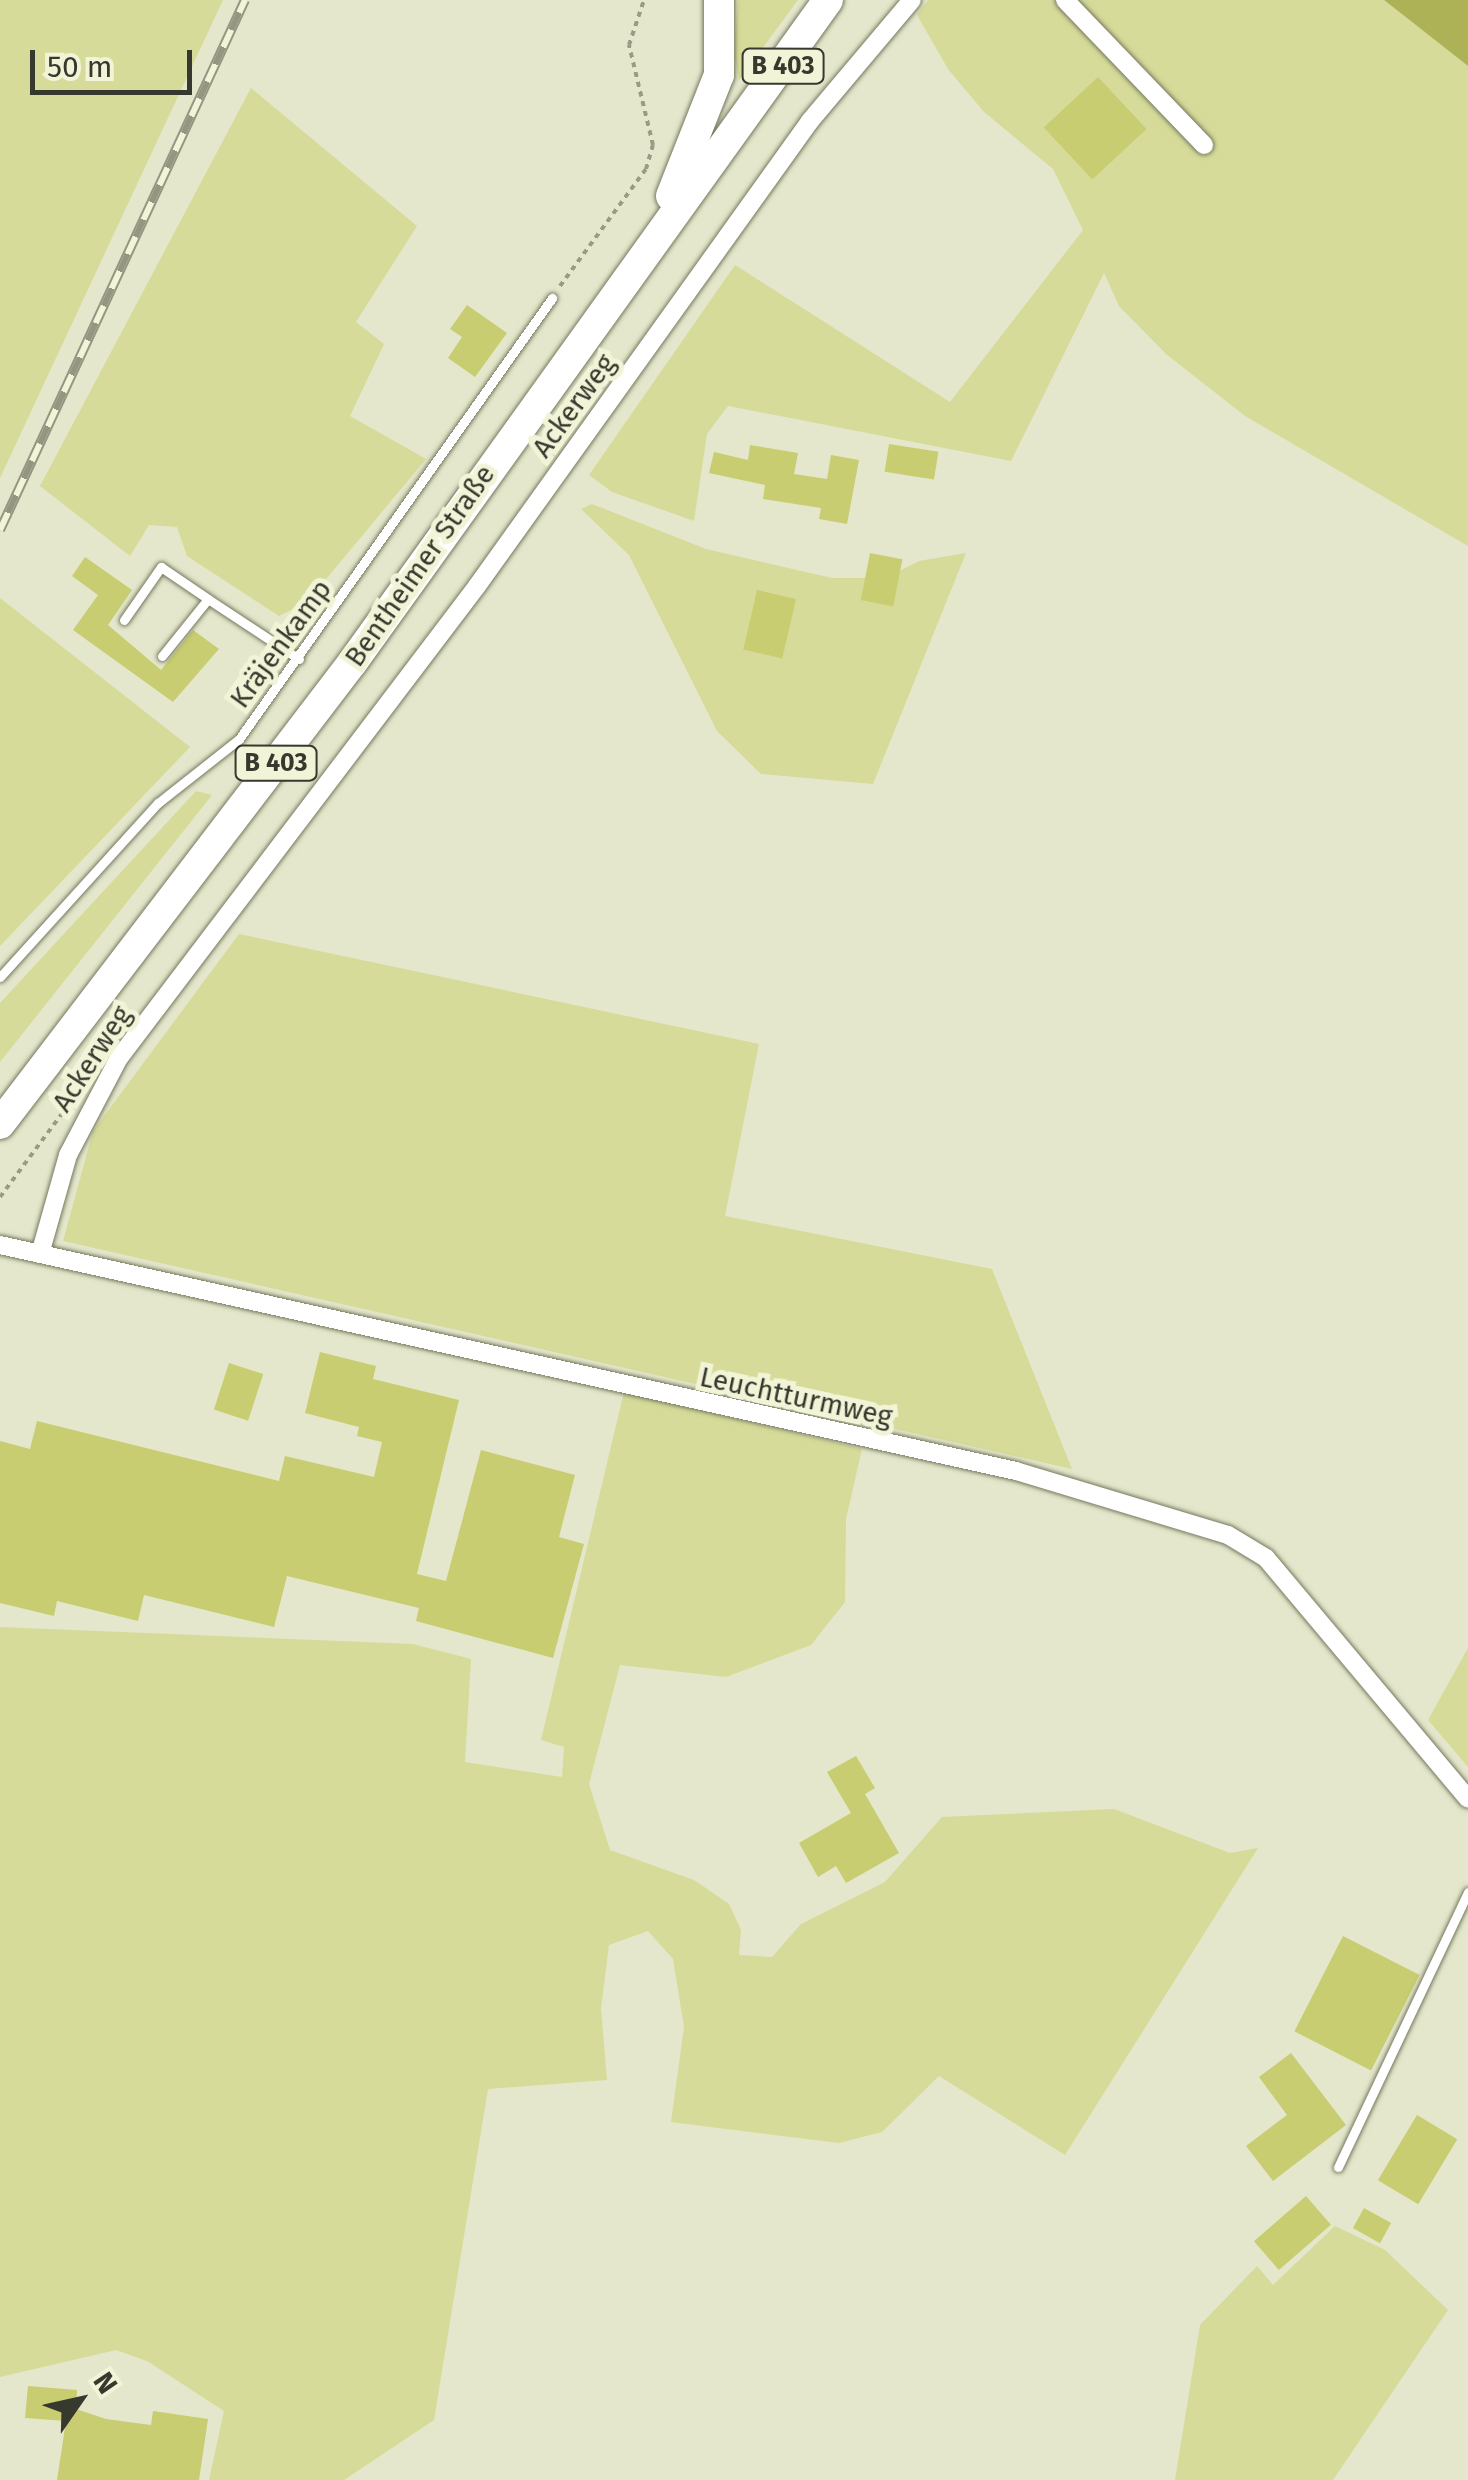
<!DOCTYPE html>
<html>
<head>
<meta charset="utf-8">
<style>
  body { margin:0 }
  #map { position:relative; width:1468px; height:2480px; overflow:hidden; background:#e4e7cb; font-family:"Fira Sans",sans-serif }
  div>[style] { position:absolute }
  .green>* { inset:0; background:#d6db99 }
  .water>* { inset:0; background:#aeb257 }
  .building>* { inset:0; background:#c8cd71; transform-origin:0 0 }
  .path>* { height:4px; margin-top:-2px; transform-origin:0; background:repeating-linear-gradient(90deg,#999b87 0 5px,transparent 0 10px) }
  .roads { filter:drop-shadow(0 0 2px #76785f) drop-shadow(0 0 2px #76785f) }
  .lane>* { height:9px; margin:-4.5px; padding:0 4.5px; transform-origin:4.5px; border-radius:4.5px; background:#fff }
  .street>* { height:18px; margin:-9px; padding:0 9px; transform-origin:9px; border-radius:9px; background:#fff }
  .primary>* { height:30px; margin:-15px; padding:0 15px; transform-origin:15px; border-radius:15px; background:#fff }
  .rail>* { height:10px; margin-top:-5px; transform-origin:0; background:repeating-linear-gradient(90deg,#f2f4d8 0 19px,#949682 0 38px); box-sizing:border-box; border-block:2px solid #949682 }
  span { translate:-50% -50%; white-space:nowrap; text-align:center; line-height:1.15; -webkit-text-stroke:10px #f2f4d8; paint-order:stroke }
  .shield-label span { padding:2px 8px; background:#f2f4d8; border:2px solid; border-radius:8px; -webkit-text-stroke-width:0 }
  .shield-label { font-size:25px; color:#37382e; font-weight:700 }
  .street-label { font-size:28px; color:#37382e }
  .north { position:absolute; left:30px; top:2350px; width:100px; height:100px; -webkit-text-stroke:8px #f2f4d8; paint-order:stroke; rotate:56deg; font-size:28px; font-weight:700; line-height:40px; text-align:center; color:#37382e }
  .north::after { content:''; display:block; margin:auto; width:35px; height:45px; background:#37382e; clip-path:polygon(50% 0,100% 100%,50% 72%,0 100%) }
  .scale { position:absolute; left:30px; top:50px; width:162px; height:45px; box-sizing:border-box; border:5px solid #37382e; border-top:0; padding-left:12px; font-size:30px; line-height:35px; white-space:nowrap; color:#37382e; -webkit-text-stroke:8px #f2f4d8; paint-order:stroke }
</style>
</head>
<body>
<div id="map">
  <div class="green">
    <i style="clip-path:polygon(0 0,223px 0,0 478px)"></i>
    <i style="clip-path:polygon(738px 0,798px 0,739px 80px,734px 54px)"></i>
    <i style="clip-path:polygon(928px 0,1384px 0,1468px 66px,1468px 546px,1245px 416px,1166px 354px,1119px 306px,1104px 273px,1011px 461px,728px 406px,707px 434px,694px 521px,612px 492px,589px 475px,735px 265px,950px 402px,1083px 230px,1053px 169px,984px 112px,948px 69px,917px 15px)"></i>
    <i style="clip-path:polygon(251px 88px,417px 226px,356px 322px,384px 344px,350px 416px,426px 459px,307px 602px,279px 616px,187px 556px,177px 527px,149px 525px,130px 556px,40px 486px)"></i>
    <i style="clip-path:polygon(592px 504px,706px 549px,832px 578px,886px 578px,919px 561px,966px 553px,873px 784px,761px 774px,717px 731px,629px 555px,581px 509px)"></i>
    <i style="clip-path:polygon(0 598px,190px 747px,0 946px)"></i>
    <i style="clip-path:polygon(196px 791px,212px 795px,0 1062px,0 1003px)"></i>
    <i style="clip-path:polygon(239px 934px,759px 1044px,725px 1216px,992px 1269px,1072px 1469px,63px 1241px,93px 1131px)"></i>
    <i style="clip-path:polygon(624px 1392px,862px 1449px,846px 1519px,845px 1602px,811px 1645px,726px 1677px,620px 1665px,589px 1784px,610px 1850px,694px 1880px,729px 1904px,741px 1930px,739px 1955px,772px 1957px,801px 1924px,885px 1882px,942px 1817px,1114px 1809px,1230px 1853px,1258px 1848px,1065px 2155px,939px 2076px,882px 2132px,839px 2143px,671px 2122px,684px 2027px,673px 1959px,648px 1931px,609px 1945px,601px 2008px,607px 2080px,488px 2089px,434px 2420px,344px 2480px,209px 2480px,224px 2411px,147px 2361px,116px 2350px,0 2377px,0 1627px,413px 1644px,471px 1659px,465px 1762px,562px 1777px,564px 1747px,541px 1740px)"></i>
    <i style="clip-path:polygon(1468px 1648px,1468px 1767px,1428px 1720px)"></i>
    <i style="clip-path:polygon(1335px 2226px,1385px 2250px,1448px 2310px,1333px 2480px,1175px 2480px,1200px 2325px,1257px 2266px,1273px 2285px)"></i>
  </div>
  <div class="water">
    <i style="clip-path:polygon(1384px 0,1468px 0,1468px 66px)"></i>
  </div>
  <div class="building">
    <i style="left:1098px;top:77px;width:71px;height:74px;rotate:47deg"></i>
    <i style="clip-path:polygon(467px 305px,507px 333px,475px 377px,448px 358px,462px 337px,450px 329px)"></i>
    <i style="left:889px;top:444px;width:50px;height:28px;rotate:9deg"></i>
    <i style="clip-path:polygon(750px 445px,798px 453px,794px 474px,827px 479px,831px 455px,859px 460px,847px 524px,819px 519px,821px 508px,763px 499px,765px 485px,709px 473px,714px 452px,748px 460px)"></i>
    <i style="left:870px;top:553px;width:33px;height:48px;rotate:11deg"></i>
    <i style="clip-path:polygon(85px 557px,132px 590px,108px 625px,161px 670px,193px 630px,219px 649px,173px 702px,73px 630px,98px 595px,72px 576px)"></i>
    <i style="left:757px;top:590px;width:40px;height:61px;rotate:13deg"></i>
    <i style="clip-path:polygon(320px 1352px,376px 1366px,373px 1379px,459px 1400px,417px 1574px,446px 1581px,481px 1450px,575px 1475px,559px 1537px,584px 1544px,553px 1658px,416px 1621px,419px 1608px,287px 1576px,274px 1627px,144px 1595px,138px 1621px,57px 1601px,54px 1616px,0 1603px,0 1441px,30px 1449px,37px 1421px,279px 1481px,285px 1456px,374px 1477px,382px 1442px,357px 1436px,359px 1427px,305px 1413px)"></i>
    <i style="left:229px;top:1363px;width:36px;height:49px;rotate:18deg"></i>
    <i style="clip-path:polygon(856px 1756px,875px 1788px,865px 1794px,899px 1853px,846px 1883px,836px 1866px,818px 1877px,799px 1843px,851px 1813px,827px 1772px)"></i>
    <i style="left:1343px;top:1936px;width:86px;height:107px;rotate:27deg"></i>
    <i style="clip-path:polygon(1291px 2053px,1346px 2125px,1273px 2181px,1246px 2146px,1287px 2115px,1259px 2077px)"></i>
    <i style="left:1417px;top:2115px;width:47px;height:76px;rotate:31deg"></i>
    <i style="left:1306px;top:2196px;width:38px;height:69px;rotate:49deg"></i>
    <i style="left:1364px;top:2208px;width:31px;height:23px;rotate:29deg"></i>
    <i style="clip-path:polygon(28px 2386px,77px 2390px,76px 2409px,106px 2419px,151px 2425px,153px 2411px,208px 2419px,199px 2480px,57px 2480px,66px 2421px,25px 2418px)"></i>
  </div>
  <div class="path">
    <i style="left:560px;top:286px;width:145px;rotate:-53.7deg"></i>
    <i style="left:646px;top:169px;width:25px;rotate:-74deg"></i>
    <i style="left:653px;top:145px;width:103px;rotate:-103.5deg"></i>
    <i style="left:629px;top:45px;width:47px;rotate:-71.6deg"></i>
    <i style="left:0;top:1197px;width:126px;rotate:-53.4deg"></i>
  </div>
  <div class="roads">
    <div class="lane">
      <i style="left:124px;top:620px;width:65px;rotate:-55.1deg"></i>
      <i style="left:161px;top:567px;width:57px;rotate:34.2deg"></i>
      <i style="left:162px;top:656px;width:73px;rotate:-51.1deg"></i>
      <i style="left:208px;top:599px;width:109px;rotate:33.4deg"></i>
      <i style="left:0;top:977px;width:235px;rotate:-47.8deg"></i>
      <i style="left:158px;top:803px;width:103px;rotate:-38.3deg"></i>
      <i style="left:239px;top:739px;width:541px;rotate:-54.63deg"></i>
      <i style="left:1338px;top:2167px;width:304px;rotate:-64.7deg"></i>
    </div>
    <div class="street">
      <i style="left:1065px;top:0;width:201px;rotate:46.2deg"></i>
      <i style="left:0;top:1245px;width:1041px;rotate:12.54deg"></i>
      <i style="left:1016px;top:1471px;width:221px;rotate:16.8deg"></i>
      <i style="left:1228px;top:1535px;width:44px;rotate:31.2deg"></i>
      <i style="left:1266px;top:1558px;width:314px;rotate:50deg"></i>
      <i style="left:40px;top:1254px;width:103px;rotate:-74.2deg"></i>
      <i style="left:68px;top:1155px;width:110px;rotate:-62.3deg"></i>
      <i style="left:119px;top:1058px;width:592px;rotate:-52.82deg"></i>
      <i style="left:477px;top:586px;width:572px;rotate:-54.39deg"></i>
      <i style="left:810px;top:121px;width:158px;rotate:-49.9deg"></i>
    </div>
    <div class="primary">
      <i style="left:671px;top:196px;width:130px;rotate:-68.4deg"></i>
      <i style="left:719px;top:75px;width:75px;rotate:-90deg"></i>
      <i style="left:0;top:1124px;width:580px;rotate:-52.64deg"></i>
      <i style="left:352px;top:663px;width:816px;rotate:-54.32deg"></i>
    </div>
  </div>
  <div class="rail">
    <i style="left:0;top:530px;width:584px;rotate:-65.19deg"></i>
  </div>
  <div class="shield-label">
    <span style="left:783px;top:66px">B 403</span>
    <span style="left:276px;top:763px">B 403</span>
  </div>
  <div class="street-label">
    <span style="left:574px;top:406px;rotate:-54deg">Ackerweg</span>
    <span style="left:420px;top:566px;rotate:-55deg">Bentheimer Straße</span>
    <span style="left:281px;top:644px;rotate:-54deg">Kräjenkamp</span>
    <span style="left:92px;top:1059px;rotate:-57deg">Ackerweg</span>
    <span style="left:796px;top:1397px;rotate:12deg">Leuchtturmweg</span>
  </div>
  <div class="north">N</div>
  <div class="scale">50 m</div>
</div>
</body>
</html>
